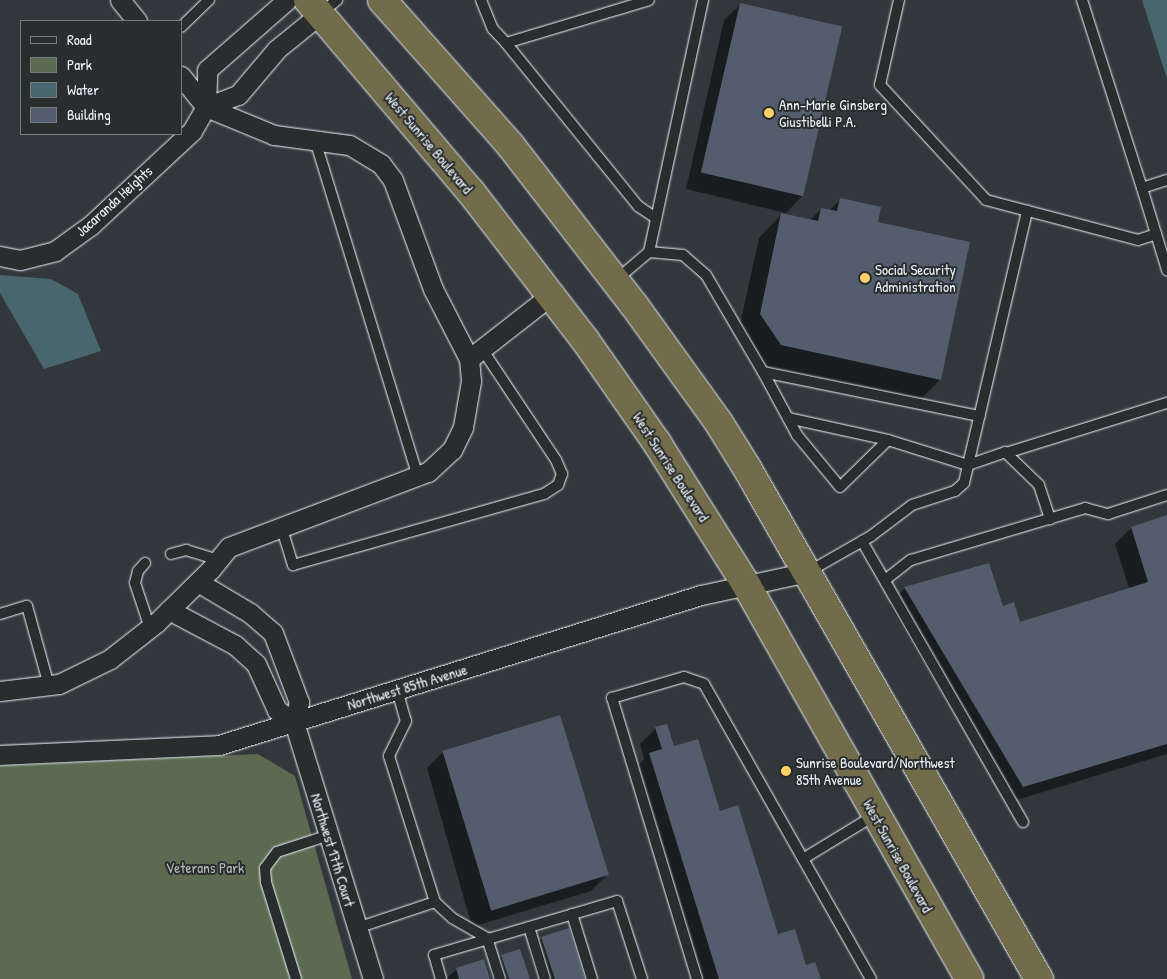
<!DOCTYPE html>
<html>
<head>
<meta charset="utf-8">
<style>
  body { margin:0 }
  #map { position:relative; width:1167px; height:979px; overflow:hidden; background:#32373b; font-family:"Patrick Hand",sans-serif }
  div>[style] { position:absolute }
  .green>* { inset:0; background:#5c6a51 }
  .water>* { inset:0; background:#49656d }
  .shadow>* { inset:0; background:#0007 }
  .building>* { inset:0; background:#535d6e; transform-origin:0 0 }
  .roads { filter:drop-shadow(0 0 1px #e8f1f8) drop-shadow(0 0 1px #e8f1f8) }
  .lane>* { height:10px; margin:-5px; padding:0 5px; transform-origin:5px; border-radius:5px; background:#2a2d2e }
  .street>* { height:19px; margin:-9.5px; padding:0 9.5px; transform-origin:9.5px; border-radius:9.5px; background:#2a2d2e }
  .highway>* { height:28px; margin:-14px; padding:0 14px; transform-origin:14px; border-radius:14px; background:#726c4b }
  .dots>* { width:14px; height:14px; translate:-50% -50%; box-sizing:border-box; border:2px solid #2a2d2e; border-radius:50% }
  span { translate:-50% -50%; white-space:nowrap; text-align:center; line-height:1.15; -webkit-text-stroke:4px #2a2d2e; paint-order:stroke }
  .poi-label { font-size:15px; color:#e8f1f8 }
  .left { translate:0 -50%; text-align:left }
  .street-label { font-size:15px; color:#e8f1f8 }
  .park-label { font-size:15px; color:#b0bbb5 }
  .legend { position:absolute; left:20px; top:20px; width:162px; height:115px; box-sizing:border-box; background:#2a2d2e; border:1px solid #767b7f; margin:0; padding:6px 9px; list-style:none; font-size:15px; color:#e8f1f8 }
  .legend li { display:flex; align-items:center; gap:10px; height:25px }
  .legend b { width:25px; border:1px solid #767b7f }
</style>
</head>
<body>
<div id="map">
  <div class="green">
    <i style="clip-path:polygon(258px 754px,295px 776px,352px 979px,0 979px,0 766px)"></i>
  </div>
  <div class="water">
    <i style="clip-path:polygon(1142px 0,1167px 0,1167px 79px)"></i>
    <i style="clip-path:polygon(0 275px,51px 279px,78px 294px,101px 351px,44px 369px,0 293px)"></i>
  </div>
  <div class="shadow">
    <i style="clip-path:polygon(741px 4px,802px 196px,786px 213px,686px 189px,724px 20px)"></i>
    <i style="clip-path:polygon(840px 200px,876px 223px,940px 380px,917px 403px,758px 368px,737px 338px,759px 238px,782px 214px,809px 221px,821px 209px,829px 211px)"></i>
    <i style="clip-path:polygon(1167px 517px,1167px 754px,1007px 803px,889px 604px,905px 588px,1019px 624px,1129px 588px,1115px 544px,1131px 528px)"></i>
    <i style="clip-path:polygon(656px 728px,719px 813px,777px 936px,820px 979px,698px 979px,633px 771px,644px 759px,640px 744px)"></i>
    <i style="clip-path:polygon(443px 752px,607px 875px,591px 891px,472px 927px,427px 768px)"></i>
    <i style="clip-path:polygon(542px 938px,584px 979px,539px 979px,529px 950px)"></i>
    <i style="clip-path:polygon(502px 956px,528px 979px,493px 979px,490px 969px)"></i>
    <i style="clip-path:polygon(457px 969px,488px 979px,446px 979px)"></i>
  </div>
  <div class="building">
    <i style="left:740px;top:3px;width:105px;height:174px;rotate:13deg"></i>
    <i style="clip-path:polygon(840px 198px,881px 207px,878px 222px,970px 242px,941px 380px,781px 345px,760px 314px,781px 213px,818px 221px,821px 208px,837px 211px)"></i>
    <i style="clip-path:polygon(1167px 515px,1167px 744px,1023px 787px,904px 587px,989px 563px,1003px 606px,1014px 602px,1020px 622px,1148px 582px,1131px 527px)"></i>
    <i style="left:560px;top:715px;width:167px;height:123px;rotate:73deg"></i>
    <i style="clip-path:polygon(667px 724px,674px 746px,698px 739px,720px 811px,738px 805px,778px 934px,795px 929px,806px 965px,815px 962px,821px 979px,719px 979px,649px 753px,662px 749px,655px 727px)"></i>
    <i style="clip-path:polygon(569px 928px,585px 979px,555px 979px,541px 937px)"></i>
    <i style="clip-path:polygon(520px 949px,530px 979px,509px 979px,501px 955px)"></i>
    <i style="clip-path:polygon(484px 959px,490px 979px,459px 979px,456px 968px)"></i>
  </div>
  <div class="roads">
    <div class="lane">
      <i style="left:481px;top:0;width:31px;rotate:68deg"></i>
      <i style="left:493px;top:29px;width:19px;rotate:47deg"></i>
      <i style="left:506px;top:43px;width:149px;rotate:-16.7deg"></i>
      <i style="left:899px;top:0;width:87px;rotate:102.6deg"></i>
      <i style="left:880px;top:85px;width:156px;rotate:47.3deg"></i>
      <i style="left:986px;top:200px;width:157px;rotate:14.7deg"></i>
      <i style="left:1138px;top:240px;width:19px;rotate:-18deg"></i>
      <i style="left:1082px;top:0;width:197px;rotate:72.3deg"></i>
      <i style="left:1142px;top:188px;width:26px;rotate:-18deg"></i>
      <i style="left:321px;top:13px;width:21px;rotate:-39deg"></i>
      <i style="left:181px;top:27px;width:39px;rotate:-44deg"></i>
      <i style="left:506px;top:43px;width:210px;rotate:51deg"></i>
      <i style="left:638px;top:206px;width:22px;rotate:34deg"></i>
      <i style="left:315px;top:140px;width:351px;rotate:73deg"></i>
      <i style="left:1142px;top:188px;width:86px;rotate:73deg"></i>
      <i style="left:649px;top:252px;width:34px;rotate:5deg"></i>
      <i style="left:683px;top:255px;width:30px;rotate:41deg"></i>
      <i style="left:706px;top:275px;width:113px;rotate:59.6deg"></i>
      <i style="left:763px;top:372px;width:221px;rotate:11.5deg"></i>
      <i style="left:616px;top:280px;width:43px;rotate:-40.3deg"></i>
      <i style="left:649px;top:252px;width:258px;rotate:-77.9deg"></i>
      <i style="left:763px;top:372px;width:72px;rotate:61.6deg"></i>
      <i style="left:797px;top:435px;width:67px;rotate:50.4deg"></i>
      <i style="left:840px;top:487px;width:67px;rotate:-44.4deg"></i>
      <i style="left:888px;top:440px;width:84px;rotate:17.4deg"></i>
      <i style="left:968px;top:465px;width:261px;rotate:-76.9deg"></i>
      <i style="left:788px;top:418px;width:102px;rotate:12.4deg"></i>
      <i style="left:1006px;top:453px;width:169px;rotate:-17.3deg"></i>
      <i style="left:281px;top:526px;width:41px;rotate:72.9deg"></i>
      <i style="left:293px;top:565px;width:261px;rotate:-15.8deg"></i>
      <i style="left:544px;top:494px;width:17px;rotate:-33deg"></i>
      <i style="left:558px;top:485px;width:12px;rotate:-70deg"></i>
      <i style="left:562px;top:474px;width:15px;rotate:-113deg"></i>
      <i style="left:556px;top:460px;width:133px;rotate:-123.7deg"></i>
      <i style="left:862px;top:541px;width:324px;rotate:60.2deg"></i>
      <i style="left:171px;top:554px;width:16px;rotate:-15deg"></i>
      <i style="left:186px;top:550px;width:34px;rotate:17deg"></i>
      <i style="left:145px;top:563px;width:11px;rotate:131deg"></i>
      <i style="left:138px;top:571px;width:12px;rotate:104deg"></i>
      <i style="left:135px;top:583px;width:47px;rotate:71.6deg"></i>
      <i style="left:808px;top:572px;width:73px;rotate:-29.7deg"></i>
      <i style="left:871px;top:536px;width:51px;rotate:-37.1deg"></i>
      <i style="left:912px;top:505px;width:45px;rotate:-18deg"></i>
      <i style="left:955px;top:491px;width:12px;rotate:-42deg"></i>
      <i style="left:964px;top:483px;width:18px;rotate:-77deg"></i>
      <i style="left:968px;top:465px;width:39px;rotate:-19deg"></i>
      <i style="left:1005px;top:452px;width:47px;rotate:44.1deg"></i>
      <i style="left:1039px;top:485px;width:36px;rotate:72deg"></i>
      <i style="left:885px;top:580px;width:33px;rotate:-38deg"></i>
      <i style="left:911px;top:560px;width:182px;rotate:-16.6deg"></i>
      <i style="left:1085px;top:508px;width:24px;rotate:15deg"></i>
      <i style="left:1108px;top:514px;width:62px;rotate:-17.9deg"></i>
      <i style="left:0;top:614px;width:28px;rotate:-17deg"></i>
      <i style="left:27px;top:606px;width:83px;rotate:74.6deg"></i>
      <i style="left:397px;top:690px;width:32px;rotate:74deg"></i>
      <i style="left:406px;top:721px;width:39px;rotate:116deg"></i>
      <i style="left:389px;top:756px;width:153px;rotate:72.5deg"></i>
      <i style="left:435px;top:902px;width:23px;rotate:43deg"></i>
      <i style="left:452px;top:918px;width:40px;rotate:29.7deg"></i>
      <i style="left:487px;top:938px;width:43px;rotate:72.4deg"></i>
      <i style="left:803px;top:859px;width:84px;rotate:-31.4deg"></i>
      <i style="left:572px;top:914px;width:68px;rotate:72.9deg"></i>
      <i style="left:529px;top:927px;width:54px;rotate:72.9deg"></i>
      <i style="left:357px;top:928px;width:82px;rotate:-18.4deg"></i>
      <i style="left:296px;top:979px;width:102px;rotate:-107.2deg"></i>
      <i style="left:266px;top:882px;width:14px;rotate:-94deg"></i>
      <i style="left:265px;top:868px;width:20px;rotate:-53deg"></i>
      <i style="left:277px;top:852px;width:55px;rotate:-18.1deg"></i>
      <i style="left:441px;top:979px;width:25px;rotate:-106deg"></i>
      <i style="left:434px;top:955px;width:191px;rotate:-16.4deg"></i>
      <i style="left:617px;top:901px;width:82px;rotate:72.2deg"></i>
      <i style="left:697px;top:979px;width:294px;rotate:-106.8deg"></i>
      <i style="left:612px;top:698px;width:75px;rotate:-16.3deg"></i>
      <i style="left:684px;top:677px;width:21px;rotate:19deg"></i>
      <i style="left:704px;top:684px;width:339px;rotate:60.5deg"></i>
    </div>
    <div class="street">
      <i style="left:120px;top:0;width:27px;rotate:51deg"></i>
      <i style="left:206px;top:107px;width:34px;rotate:-21deg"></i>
      <i style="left:238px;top:95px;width:60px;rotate:-49.7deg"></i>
      <i style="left:277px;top:49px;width:55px;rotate:-39.1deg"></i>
      <i style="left:0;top:256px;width:20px;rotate:11deg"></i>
      <i style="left:20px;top:260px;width:36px;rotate:-14deg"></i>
      <i style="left:55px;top:251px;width:44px;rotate:-35.8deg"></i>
      <i style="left:91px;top:225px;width:138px;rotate:-42.9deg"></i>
      <i style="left:192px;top:131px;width:28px;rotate:-60deg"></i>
      <i style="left:206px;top:107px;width:37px;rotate:-88deg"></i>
      <i style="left:207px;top:70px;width:106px;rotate:-41.2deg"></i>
      <i style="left:469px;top:359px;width:104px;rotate:-38deg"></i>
      <i style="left:198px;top:582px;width:61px;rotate:30.8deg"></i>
      <i style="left:250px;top:613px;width:30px;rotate:41deg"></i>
      <i style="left:273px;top:633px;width:74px;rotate:69.4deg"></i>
      <i style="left:299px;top:702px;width:21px;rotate:104deg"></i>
      <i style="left:169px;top:610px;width:75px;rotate:27.9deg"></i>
      <i style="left:235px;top:645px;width:28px;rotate:42deg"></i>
      <i style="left:256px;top:664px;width:51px;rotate:65.5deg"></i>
      <i style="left:277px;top:710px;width:21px;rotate:35deg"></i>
      <i style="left:0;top:691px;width:59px;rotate:-6.8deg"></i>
      <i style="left:59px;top:684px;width:57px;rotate:-26.1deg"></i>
      <i style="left:110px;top:659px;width:58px;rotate:-38deg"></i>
      <i style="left:156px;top:623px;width:77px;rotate:-44.5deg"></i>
      <i style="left:211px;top:569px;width:28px;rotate:-51deg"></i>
      <i style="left:229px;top:547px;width:213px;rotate:-20.7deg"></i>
      <i style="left:428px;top:472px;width:33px;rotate:-43deg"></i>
      <i style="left:452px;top:450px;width:25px;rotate:-64deg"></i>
      <i style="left:463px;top:427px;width:47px;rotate:-80.1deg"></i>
      <i style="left:471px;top:381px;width:22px;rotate:-95deg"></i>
      <i style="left:469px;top:359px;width:79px;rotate:-117.2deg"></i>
      <i style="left:433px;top:289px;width:116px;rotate:-110.2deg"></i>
      <i style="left:393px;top:180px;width:20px;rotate:-127deg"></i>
      <i style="left:381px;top:164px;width:37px;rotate:-149deg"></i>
      <i style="left:349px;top:145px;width:76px;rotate:-172.4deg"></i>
      <i style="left:274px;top:135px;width:74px;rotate:-157.6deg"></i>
      <i style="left:206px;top:107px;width:40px;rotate:-129deg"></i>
      <i style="left:294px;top:722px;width:269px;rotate:72.9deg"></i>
      <i style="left:0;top:755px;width:219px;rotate:-2.6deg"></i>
      <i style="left:219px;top:745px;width:505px;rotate:-17.29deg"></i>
      <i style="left:701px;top:595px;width:108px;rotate:-12.2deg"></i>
    </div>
    <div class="highway">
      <i style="left:308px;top:0;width:252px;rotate:49.7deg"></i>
      <i style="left:471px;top:192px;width:187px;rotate:52.4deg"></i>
      <i style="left:585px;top:340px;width:126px;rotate:55deg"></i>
      <i style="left:657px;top:443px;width:169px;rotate:57.8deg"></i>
      <i style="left:747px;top:586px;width:451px;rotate:60.5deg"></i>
      <i style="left:382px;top:0;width:195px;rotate:48.5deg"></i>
      <i style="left:511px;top:146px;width:201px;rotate:52.3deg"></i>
      <i style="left:634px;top:305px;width:145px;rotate:54.2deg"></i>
      <i style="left:719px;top:423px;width:53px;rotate:58.1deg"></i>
      <i style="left:747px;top:468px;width:589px;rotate:60.26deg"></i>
    </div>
  </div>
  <div class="dots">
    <i style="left:769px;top:113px;background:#ffd166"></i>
    <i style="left:865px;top:278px;background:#ffd166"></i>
    <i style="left:786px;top:771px;background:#ffd166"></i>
  </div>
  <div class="poi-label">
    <span class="left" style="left:779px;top:113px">Ann-Marie Ginsberg<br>Giustibelli P.A.</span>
    <span class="left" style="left:875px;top:278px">Social Security<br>Administration</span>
    <span class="left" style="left:796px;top:771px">Sunrise Boulevard/Northwest<br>85th Avenue</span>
  </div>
  <div class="street-label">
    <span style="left:429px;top:143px;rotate:50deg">West Sunrise Boulevard</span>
    <span style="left:114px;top:201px;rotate:-42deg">Jacaranda Heights</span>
    <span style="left:671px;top:467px;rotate:57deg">West Sunrise Boulevard</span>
    <span style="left:407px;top:687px;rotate:-17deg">Northwest 85th Avenue</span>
    <span style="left:333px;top:850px;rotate:73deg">Northwest 17th Court</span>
    <span style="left:898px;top:856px;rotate:61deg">West Sunrise Boulevard</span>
  </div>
  <div class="park-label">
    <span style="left:205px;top:868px">Veterans Park</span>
  </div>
  <ul class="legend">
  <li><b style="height:6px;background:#2a2d2e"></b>Road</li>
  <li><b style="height:14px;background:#5c6a51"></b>Park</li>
  <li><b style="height:14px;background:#49656d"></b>Water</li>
  <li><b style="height:14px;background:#535d6e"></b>Building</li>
  </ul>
</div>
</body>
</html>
